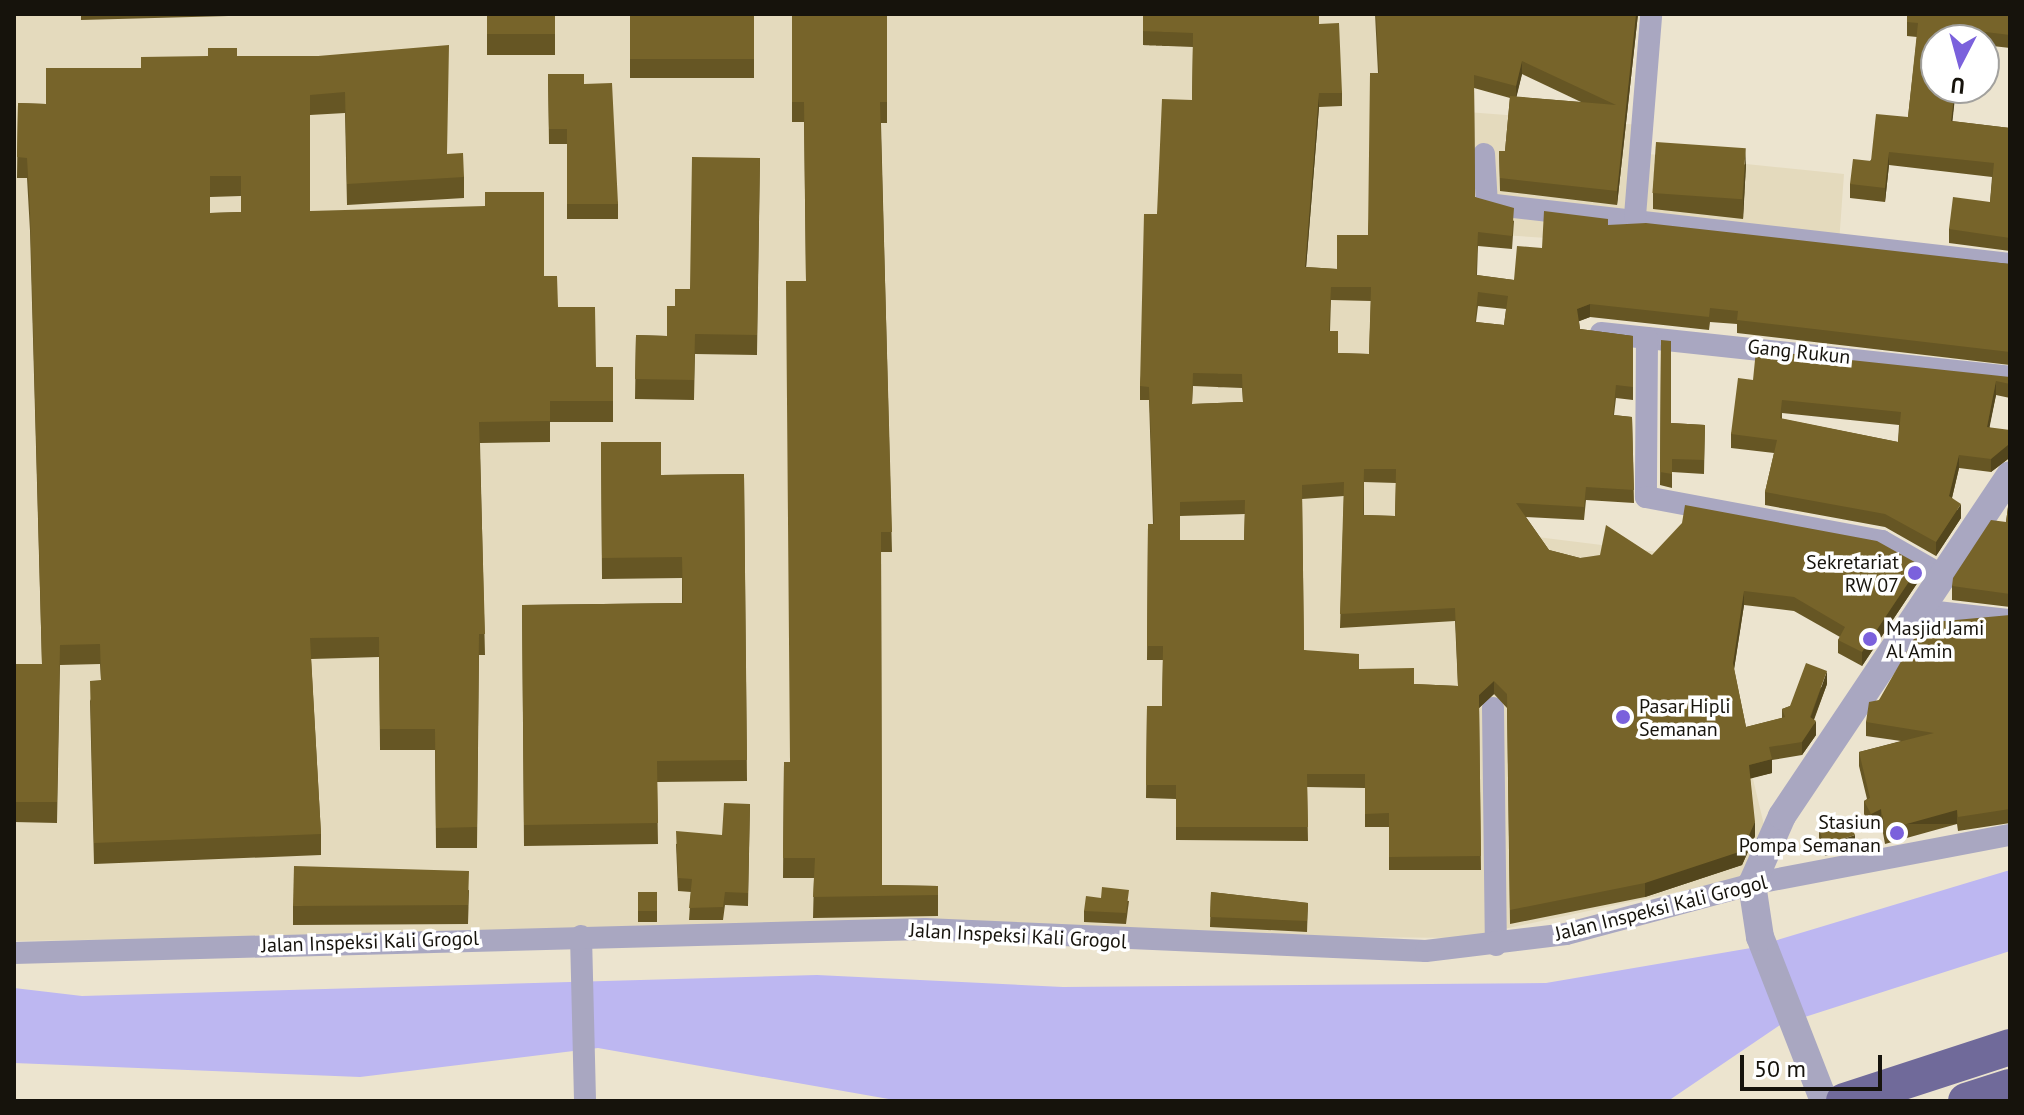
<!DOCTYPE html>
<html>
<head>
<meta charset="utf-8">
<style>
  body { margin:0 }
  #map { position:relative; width:2024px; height:1115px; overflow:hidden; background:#ece4cf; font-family:"PT Sans",sans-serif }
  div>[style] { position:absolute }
  .built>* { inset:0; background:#e4dabd }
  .water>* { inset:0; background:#bdb7f1 }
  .minor>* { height:22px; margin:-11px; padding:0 11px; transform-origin:11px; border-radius:11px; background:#a9a7c1 }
  .tertiary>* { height:28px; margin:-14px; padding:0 14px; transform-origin:14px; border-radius:14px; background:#a9a7c1 }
  .trunk>* { height:36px; margin:-18px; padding:0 18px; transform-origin:18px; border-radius:18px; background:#706a9a }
  .wall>* { inset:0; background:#665624; transform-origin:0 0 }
  .shaded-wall>* { inset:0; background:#53461d; transform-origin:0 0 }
  .building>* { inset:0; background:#77642a; transform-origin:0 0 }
  .dots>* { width:22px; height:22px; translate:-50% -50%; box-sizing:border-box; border:4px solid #fff; border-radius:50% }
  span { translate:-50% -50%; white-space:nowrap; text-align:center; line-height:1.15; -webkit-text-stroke:7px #fff; paint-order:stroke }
  .street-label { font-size:20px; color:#16130c }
  .poi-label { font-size:20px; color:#16130c }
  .right { translate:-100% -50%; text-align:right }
  .left { translate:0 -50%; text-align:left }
  .frame { position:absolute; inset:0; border:16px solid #16130c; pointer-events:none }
  .north { position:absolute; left:1920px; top:24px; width:80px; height:80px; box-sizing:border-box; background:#fff; border:2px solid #a2a19e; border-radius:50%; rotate:186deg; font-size:22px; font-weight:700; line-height:32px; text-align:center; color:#16130c }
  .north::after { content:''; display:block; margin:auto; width:28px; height:36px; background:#7b61dc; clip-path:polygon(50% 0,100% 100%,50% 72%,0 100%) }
  .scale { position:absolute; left:1740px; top:1055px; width:142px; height:36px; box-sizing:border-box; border:4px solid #16130c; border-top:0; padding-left:10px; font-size:24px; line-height:28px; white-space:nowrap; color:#16130c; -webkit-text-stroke:6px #fff; paint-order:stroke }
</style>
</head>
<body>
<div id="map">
  <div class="built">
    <i style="clip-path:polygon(14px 14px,1486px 14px,1467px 112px,1640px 125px,1639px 153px,1844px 174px,1838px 257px,1440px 231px,1529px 536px,1739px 562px,1725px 662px,1775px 871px,1462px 938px,671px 931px,14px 941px)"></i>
  </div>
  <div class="water">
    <i style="clip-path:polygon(2010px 870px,2010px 951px,1780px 1025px,1668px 1101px,900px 1101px,598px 1048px,360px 1077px,14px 1063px,14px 988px,82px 996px,817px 975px,1063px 987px,1546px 983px,1751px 948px)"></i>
  </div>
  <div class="minor">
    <i style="left:1484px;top:154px;width:50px;rotate:86.6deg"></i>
    <i style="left:1487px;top:204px;width:526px;rotate:6.54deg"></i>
    <i style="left:1635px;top:216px;width:201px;rotate:-85.4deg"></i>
    <i style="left:1601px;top:333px;width:411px;rotate:6.1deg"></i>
    <i style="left:1647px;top:338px;width:159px;rotate:90.4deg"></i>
    <i style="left:1646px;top:497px;width:240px;rotate:10.6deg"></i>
    <i style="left:1882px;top:541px;width:70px;rotate:29.8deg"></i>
    <i style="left:1919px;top:610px;width:92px;rotate:6.3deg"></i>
    <i style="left:1493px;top:708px;width:237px;rotate:89.3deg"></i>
    <i style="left:581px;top:936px;width:165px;rotate:88.6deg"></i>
    <i style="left:14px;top:953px;width:911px;rotate:-1.51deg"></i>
    <i style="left:925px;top:929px;width:501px;rotate:2.51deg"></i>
    <i style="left:1426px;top:951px;width:141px;rotate:-6.9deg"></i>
    <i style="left:1566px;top:934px;width:193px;rotate:-15deg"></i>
    <i style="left:1752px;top:884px;width:263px;rotate:-10.8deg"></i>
  </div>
  <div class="tertiary">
    <i style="left:1824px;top:1101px;width:176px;rotate:-111.3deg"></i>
    <i style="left:1760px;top:937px;width:54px;rotate:-98.6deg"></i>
    <i style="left:1752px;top:884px;width:74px;rotate:-66.2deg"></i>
    <i style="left:1782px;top:816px;width:410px;rotate:-56.2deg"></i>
  </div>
  <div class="trunk">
    <i style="left:1844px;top:1101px;width:175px;rotate:-18deg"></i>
    <i style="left:1966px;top:1101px;width:46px;rotate:-17.7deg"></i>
  </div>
  <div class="wall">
    <i style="clip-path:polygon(81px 14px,308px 14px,81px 20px)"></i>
    <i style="left:487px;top:14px;width:68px;height:41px"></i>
    <i style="left:630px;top:14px;width:124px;height:64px"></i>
    <i style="clip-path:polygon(792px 14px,887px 14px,887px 123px,881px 123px,892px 552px,881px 552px,882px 885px,938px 886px,938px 916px,813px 918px,814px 878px,783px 878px,784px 762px,790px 762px,806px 281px,804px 122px,792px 122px)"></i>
    <i style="clip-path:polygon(evenodd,1143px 14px,1319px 24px,1342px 93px,1342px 106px,1319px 107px,1306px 267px,1337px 269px,1368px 235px,1378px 73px,1375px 14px,1638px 14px,1617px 205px,1500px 191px,1499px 151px,1505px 151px,1510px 98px,1474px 88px,1475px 197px,1514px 221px,1512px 249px,1478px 246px,1477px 275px,1514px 280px,1542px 248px,1608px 225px,2010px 264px,2010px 365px,1737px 333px,1737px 324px,1710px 322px,1709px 330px,1590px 317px,1579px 321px,1580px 329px,1633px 336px,1633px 400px,1616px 398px,1614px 415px,1632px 417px,1634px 503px,1586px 500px,1584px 520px,1526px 517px,1549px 550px,1580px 558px,1652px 555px,1920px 579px,1862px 666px,1838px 653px,1838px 640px,1840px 637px,1794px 611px,1744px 605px,1734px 669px,1746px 727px,1782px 718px,1782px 709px,1790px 706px,1827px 684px,1814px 720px,1816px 735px,1802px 755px,1772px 760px,1772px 773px,1750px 778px,1755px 836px,1742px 865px,1645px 897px,1510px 924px,1507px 708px,1494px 694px,1479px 708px,1481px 870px,1389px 870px,1389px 827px,1365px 827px,1365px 788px,1307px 787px,1308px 841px,1176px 840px,1176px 799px,1146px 798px,1147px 706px,1162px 706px,1163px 660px,1147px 660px,1148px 524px,1153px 524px,1149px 400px,1140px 400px,1140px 386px,1157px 214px,1192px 100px,1193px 47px,1143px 45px,1143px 14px,1522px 74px,1581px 102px,1516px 97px,1522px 74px,1143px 14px,1331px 300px,1371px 301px,1369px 354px,1338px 353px,1330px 331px,1331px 300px,1143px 14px,1478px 306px,1506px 309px,1504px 325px,1476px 322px,1478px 306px,1143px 14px,1193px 386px,1242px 388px,1243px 402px,1192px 404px,1193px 386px,1143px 14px,1364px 482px,1396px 483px,1395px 516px,1364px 515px,1364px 482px,1143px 14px,1344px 496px,1340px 628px,1455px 621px,1458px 686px,1414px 684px,1359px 669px,1304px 650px,1302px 499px,1344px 496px,1143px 14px,1245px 514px,1244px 540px,1180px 540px,1180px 516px,1245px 514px)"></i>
    <i style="clip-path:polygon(1907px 14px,2010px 14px,2010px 48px,1984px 45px,1984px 40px,1936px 40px,1956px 88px,1952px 121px,2010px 128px,2010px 251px,1949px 243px,1949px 229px,1990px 202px,1992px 177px,1889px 165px,1885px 202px,1850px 198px,1850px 184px,1908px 117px,1917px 37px,1907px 36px)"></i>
    <i style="clip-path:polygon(evenodd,237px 56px,318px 56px,447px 154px,464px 177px,464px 198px,347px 205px,345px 113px,310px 115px,310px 211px,544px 276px,558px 307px,596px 367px,613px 367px,613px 422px,550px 422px,550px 442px,480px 443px,485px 655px,479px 655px,477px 848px,436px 848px,435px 750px,380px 750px,379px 657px,311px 659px,321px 834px,321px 855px,94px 864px,90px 701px,101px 680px,100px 664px,60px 665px,57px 823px,14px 822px,14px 664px,42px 664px,30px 231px,27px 178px,17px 178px,18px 103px,46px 104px,141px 68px,237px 56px,241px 196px,241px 212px,210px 213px,210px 197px,241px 196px)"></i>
    <i style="clip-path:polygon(548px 74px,584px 84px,618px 204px,618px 219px,567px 219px,567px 144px,549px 144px)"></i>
    <i style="clip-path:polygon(760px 158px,757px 355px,695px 354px,694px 400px,635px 399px,636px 335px,667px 336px,675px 306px,690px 289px)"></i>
    <i style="clip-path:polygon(1746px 164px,1743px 219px,1653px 209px,1653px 193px)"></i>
    <i style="clip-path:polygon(1661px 340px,1671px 423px,1705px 425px,1704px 474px,1672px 472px,1672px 488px,1660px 485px)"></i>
    <i style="clip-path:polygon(evenodd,2008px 377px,2010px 377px,2010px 398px,1996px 395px,1989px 427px,2010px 443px,2008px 459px,1991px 472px,1959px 468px,1952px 498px,1961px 518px,1936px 556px,1885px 527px,1765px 505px,1765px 492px,1774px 453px,1731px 448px,1731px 434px,1753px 380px,2008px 377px,1782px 413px,1899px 425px,1898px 442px,1782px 419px,1782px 413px)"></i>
    <i style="clip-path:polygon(601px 442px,661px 475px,744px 474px,747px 781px,657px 782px,658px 844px,524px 846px,522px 605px,682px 603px,682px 578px,602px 579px)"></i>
    <i style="clip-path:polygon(2010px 492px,2010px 607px,1952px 600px,1952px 586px,2006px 522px)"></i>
    <i style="clip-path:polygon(2010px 615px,2010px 823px,1958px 831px,1957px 824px,1885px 844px,1881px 822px,1871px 827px,1864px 814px,1864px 801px,1867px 799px,1859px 766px,1859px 752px,1901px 741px,1866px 736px,1866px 722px,1879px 700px)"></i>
    <i style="clip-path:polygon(750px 804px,748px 906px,725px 905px,723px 920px,689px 920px,691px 892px,678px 891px,676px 844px,722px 835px)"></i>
    <i style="clip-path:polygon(1819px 830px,1855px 846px,1825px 856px,1819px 840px)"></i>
    <i style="clip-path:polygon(469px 890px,468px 924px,293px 925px,293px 906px)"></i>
    <i style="left:657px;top:892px;width:30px;height:19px;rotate:90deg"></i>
    <i style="clip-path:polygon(1211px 892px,1308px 903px,1307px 932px,1210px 927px)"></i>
    <i style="clip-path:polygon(1101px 898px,1129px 901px,1126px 924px,1084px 922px,1084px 911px)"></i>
  </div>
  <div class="shaded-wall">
    <i style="clip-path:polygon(1636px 14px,1638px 14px,1617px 205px,1617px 191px)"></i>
    <i style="clip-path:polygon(1522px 61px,1522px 74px,1516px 99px,1516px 86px)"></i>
    <i style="clip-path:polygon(1955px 88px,1956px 88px,1951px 135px,1951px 121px)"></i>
    <i style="clip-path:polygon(1319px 93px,1319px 107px,1305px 281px,1305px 267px)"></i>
    <i style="clip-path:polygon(1746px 148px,1746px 164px,1743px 219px,1743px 203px)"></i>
    <i style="clip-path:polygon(1889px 152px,1889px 165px,1885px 202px,1885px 188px)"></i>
    <i style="clip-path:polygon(1590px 304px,1590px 317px,1577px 322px,1577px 309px)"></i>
    <i style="clip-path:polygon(1996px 381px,1996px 395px,1987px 440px,1987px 427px)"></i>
    <i style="clip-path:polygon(2010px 430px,2008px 459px,1991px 472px,1991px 459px)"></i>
    <i style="clip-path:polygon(1959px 455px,1959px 468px,1949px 510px,1949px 496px)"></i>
    <i style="clip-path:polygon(1961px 504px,1961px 518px,1936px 556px,1936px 542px)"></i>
    <i style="clip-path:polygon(1920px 565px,1920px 579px,1862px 666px,1862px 652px)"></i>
    <i style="clip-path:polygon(1744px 591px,1744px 605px,1733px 676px,1733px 663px)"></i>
    <i style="clip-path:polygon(1827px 671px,1827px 684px,1810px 729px,1816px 721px,1816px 735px,1802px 755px,1802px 742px)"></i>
    <i style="clip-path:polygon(1494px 681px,1494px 694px,1479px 708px,1479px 695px)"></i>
    <i style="clip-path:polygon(1772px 759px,1772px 773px,1749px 779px,1749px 765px)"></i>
    <i style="clip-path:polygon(1881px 809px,1881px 822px,1871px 827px,1871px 814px)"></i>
    <i style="left:1957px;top:810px;width:14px;height:75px;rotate:90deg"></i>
    <i style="clip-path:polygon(1755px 822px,1755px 836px,1742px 865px,1645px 897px,1645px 883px)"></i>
    <i style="clip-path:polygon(1855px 835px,1855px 846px,1825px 856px,1825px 845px)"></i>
  </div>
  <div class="building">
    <i style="left:487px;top:14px;width:68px;height:20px"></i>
    <i style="left:630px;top:14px;width:124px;height:45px"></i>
    <i style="clip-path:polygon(792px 14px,887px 14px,887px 102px,880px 102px,892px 532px,881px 532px,882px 885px,938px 886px,938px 895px,813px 897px,815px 858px,783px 858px,784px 762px,790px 762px,786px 281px,806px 281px,804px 102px,792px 102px)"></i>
    <i style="clip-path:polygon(evenodd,1143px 14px,1319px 14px,1319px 24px,1339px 23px,1342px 93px,1319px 93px,1305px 267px,1337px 269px,1337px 235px,1368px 235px,1370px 73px,1379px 73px,1376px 14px,1636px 14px,1617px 191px,1500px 178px,1499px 151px,1505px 151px,1510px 96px,1616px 105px,1522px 61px,1516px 86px,1474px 75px,1475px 197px,1514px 208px,1512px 236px,1478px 232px,1476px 275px,1514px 280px,1517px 246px,1542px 248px,1544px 211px,1608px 219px,1608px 225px,1646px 223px,2010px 264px,2010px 352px,1737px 320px,1738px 311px,1710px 308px,1709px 317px,1590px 304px,1577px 309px,1580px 329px,1633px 336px,1633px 387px,1616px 385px,1613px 415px,1632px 417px,1634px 490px,1586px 487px,1584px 507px,1516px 503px,1549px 550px,1580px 558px,1600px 555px,1606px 525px,1652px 555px,1682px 523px,1685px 505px,1877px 541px,1920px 565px,1862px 652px,1838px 640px,1845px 627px,1794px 597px,1744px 591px,1733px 663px,1746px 727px,1785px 717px,1782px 709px,1790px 706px,1806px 663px,1827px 671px,1810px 717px,1816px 721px,1802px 742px,1769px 747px,1772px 759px,1749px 765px,1755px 822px,1742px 851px,1645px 883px,1510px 910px,1507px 694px,1494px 681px,1479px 695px,1481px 856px,1389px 857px,1389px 813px,1365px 814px,1365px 774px,1307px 774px,1308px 827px,1176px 827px,1176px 785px,1146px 785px,1147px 706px,1162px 706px,1163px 646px,1147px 646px,1148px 524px,1154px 524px,1149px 387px,1140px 386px,1144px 214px,1157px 214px,1162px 99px,1192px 100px,1193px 33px,1143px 31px,1143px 14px,1331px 287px,1371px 287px,1369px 354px,1338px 353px,1338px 331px,1329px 331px,1331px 287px,1143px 14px,1478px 292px,1508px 296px,1504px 325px,1475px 322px,1478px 292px,1143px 14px,1193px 373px,1242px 374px,1243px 402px,1192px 404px,1193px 373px,1143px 14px,1364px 469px,1396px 469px,1395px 516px,1363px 515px,1364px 469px,1143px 14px,1344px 482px,1340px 614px,1455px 608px,1458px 686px,1414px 684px,1414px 668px,1359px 669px,1359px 654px,1304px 650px,1302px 485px,1344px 482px,1143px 14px,1245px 500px,1244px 540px,1180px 540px,1180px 502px,1245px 500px)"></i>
    <i style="clip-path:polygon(1907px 14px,2010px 14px,2010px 35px,1961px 29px,1960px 40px,1936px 40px,1936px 88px,1955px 88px,1951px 121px,2010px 128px,2010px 238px,1949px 229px,1953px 197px,1990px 202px,1994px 163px,1889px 152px,1885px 188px,1850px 184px,1853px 159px,1871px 161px,1876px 114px,1908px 117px,1918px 23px,1907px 22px)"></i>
    <i style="clip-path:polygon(evenodd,449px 45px,447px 154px,463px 153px,464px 177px,347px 184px,345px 92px,310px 95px,310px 211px,485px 206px,485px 192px,544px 192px,544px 276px,557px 276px,558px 307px,595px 307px,596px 367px,613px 367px,613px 401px,550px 401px,550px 421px,479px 422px,485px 634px,479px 634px,477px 827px,436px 828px,435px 729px,380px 729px,379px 637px,310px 638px,321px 834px,94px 843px,90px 681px,101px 680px,100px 644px,60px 645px,57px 802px,14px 802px,14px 664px,42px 664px,30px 211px,27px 158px,17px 157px,18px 103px,46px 104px,46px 68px,141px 68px,141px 57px,208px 56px,208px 48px,237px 48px,237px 56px,318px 56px,449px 45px,210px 176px,241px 176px,241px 212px,210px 213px,210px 176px)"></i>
    <i style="clip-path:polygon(548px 74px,584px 74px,584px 84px,612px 83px,618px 204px,567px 204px,567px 129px,549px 129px)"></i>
    <i style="left:1656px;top:142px;width:90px;height:51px;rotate:4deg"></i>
    <i style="clip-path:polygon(692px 157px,760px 158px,757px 335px,695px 334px,694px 380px,635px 379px,636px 335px,667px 336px,667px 306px,675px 306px,675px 289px,690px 289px)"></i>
    <i style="clip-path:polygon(1661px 340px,1671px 341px,1671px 423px,1705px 425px,1704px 460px,1672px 459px,1672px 474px,1660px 472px)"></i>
    <i style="clip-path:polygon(evenodd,1756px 350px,2010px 377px,2010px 384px,1996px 381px,1987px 427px,2010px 430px,2008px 445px,1991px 459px,1959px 455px,1949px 496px,1961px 504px,1936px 542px,1885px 514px,1765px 492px,1777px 440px,1731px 434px,1738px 378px,1753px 380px,1756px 350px,1782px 400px,1901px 412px,1898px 442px,1780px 418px,1782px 400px)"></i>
    <i style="clip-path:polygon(601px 442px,661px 442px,661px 475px,744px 474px,747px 760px,657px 761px,658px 823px,524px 825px,522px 605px,683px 603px,682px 557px,602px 558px)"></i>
    <i style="clip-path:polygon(2010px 492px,2010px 594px,1952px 586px,1953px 578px,1991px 520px,2006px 522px)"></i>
    <i style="clip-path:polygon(2010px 615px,2010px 809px,1958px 817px,1957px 810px,1885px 830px,1881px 809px,1871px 814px,1864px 801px,1870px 798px,1859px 752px,1934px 733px,1866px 722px,1869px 702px,1879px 700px,1923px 623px)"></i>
    <i style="clip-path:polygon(724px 803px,750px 804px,748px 893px,725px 892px,723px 907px,689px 908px,692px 879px,678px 878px,676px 831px,722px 835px)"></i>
    <i style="clip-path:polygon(1847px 818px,1855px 835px,1825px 845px,1819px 830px)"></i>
    <i style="clip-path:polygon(294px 866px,469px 871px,468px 905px,293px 906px)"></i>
    <i style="clip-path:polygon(1102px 887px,1129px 890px,1126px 913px,1084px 911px,1086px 896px,1101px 898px)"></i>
    <i style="left:657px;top:892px;width:19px;height:19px;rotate:90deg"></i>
    <i style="clip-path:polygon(1211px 892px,1308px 903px,1307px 921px,1210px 917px)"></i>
  </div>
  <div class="dots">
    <i style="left:1915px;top:573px;background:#7b61dc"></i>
    <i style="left:1870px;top:639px;background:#7b61dc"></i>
    <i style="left:1623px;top:717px;background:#7b61dc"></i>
    <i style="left:1897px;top:833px;background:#7b61dc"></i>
  </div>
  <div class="street-label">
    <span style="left:1799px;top:352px;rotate:6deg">Gang Rukun</span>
    <span style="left:1661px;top:908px;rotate:-14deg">Jalan Inspeksi Kali Grogol</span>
    <span style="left:1018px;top:936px;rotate:3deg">Jalan Inspeksi Kali Grogol</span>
    <span style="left:370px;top:942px;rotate:-2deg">Jalan Inspeksi Kali Grogol</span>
  </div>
  <div class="poi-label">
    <span class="right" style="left:1899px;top:574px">Sekretariat<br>RW 07</span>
    <span class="left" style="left:1886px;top:640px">Masjid Jami<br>Al Amin</span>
    <span class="left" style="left:1639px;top:718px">Pasar Hipli<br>Semanan</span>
    <span class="right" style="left:1881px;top:834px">Stasiun<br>Pompa Semanan</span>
  </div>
  <div class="frame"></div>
  <div class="north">U</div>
  <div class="scale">50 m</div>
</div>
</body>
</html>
